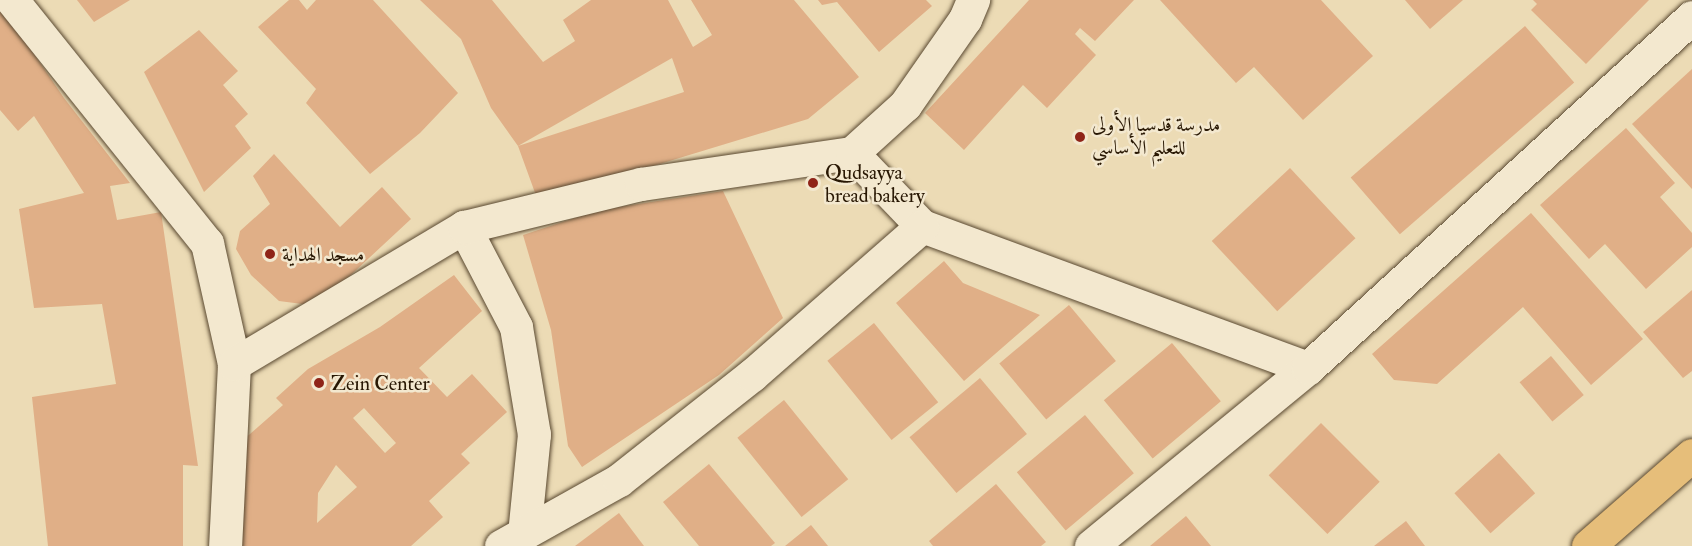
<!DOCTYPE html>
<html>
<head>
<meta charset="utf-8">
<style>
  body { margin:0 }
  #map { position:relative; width:1692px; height:546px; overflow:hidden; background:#ecdbb5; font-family:"IM FELL Double Pica",Amiri,serif }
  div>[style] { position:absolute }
  .building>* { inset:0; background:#e0af87; transform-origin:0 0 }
  .roads { filter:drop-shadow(0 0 2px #594830) drop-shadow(0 0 2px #594830) }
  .minor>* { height:33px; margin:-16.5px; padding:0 16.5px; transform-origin:16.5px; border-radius:16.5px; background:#f3e8cf }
  .major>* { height:33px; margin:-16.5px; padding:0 16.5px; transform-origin:16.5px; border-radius:16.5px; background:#e6be7a }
  .dots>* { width:16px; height:16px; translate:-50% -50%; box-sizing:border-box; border:3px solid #f3e8cf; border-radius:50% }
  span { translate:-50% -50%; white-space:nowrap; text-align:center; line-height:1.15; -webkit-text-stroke:5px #f3e8cf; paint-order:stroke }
  .poi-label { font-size:20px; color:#281703 }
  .left { translate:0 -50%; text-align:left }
</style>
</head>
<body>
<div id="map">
  <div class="building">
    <i style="clip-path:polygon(77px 0,130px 0,94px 22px)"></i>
    <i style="clip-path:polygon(289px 0,299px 0,307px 10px,316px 0,373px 0,458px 93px,420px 133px,370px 174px,306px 103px,316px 89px,258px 27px)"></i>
    <i style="clip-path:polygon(420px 0,492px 0,543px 62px,575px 41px,563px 20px,591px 0,668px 0,693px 47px,712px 35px,691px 0,794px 0,859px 77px,808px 119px,538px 201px,518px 146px,684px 92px,672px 58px,518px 146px,491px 108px,461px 39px)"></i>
    <i style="clip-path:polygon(818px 0,926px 0,932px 6px,879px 52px,837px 2px,822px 5px)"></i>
    <i style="clip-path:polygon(1029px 0,1134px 0,1095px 41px,1080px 28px,1075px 34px,1096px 55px,1047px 108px,1023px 85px,964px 150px,925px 113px)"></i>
    <i style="clip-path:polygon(1160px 0,1321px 0,1373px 56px,1303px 120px,1254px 67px,1236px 83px)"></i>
    <i style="clip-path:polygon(1405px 0,1463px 0,1430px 29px)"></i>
    <i style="clip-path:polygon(1533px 0,1649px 0,1586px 64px,1531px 10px,1537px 4px)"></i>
    <i style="clip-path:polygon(0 4px,64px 98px,130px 183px,110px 186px,117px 220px,161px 212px,198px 466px,183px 465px,183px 546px,48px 546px,32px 397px,116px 384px,102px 304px,34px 308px,19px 209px,84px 193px,34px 116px,18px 131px,0 110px)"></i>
    <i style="left:1525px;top:26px;width:75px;height:231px;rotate:49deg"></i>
    <i style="clip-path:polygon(199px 30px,238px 71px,223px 85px,248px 114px,235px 126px,251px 148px,204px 192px,144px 72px)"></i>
    <i style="clip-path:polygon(1692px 69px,1692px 189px,1632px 124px)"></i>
    <i style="clip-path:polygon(1626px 128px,1675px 183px,1660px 197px,1692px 233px,1692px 247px,1646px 289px,1605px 244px,1589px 259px,1540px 205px)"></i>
    <i style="clip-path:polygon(274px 154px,340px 227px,382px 187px,411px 219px,326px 298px,310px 305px,279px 301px,251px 275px,236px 249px,240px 231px,270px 204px,253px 176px)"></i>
    <i style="left:1290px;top:168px;width:96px;height:107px;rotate:47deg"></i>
    <i style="clip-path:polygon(723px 191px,783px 318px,719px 375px,582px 467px,568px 446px,551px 330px,523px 235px,599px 210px)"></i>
    <i style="clip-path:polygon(1531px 213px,1643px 339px,1591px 385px,1523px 307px,1437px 384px,1394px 380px,1372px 354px)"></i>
    <i style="clip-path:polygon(944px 261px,963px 283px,1040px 315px,964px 381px,896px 303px)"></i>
    <i style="clip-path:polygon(evenodd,454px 275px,482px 311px,419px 368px,447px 397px,472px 374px,507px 412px,461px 454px,470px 463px,429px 501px,443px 517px,411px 546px,238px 546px,242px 441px,283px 405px,276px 398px,308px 369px,380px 327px,454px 275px,364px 408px,396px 443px,385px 453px,353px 418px,364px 408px,454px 275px,336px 465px,357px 487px,317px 523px,318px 493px,336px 465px)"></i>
    <i style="clip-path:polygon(1692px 290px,1692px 371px,1683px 378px,1643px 332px)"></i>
    <i style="left:1069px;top:305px;width:73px;height:91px;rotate:50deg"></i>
    <i style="left:874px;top:323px;width:102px;height:60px;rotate:51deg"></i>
    <i style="left:1172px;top:343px;width:76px;height:89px;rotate:50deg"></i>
    <i style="left:1551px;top:356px;width:51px;height:41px;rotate:50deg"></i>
    <i style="left:980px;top:378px;width:73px;height:92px;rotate:50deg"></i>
    <i style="left:784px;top:400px;width:102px;height:60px;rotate:51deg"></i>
    <i style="left:1085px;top:415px;width:76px;height:89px;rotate:50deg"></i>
    <i style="left:1321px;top:423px;width:83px;height:74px;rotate:45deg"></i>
    <i style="left:1499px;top:453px;width:54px;height:60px;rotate:48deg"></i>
    <i style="clip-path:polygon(709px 464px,775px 543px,771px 546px,699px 546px,663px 502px)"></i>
    <i style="clip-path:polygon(996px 484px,1046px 542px,1041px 546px,933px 546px,929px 541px)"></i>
    <i style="clip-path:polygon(619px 513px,644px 546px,575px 546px)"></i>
    <i style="clip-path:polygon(1186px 516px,1211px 546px,1150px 546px)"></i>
    <i style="clip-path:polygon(1406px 521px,1425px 546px,1374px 546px)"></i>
    <i style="clip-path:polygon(811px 525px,828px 546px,785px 546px)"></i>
  </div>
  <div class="roads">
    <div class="minor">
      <i style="left:12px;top:0;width:312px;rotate:51.3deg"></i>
      <i style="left:207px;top:243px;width:124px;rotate:77.4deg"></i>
      <i style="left:234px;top:364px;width:182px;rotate:92.8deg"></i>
      <i style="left:852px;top:153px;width:101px;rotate:46.2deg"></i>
      <i style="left:922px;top:226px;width:411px;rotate:20.2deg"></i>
      <i style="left:464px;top:227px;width:113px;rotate:62.5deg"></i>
      <i style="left:516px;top:327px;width:109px;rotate:80.5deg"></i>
      <i style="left:534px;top:434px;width:100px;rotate:95.7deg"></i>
      <i style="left:234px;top:364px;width:268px;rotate:-30.8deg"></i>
      <i style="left:464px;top:227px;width:182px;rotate:-13.7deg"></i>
      <i style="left:641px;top:184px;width:213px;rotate:-8.4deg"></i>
      <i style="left:852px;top:153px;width:72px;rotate:-42.2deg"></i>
      <i style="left:905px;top:105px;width:105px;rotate:-55.1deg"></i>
      <i style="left:965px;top:19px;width:21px;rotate:-67deg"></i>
      <i style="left:501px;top:546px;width:135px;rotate:-29.2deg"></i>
      <i style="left:619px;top:480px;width:169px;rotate:-38.3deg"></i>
      <i style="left:752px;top:375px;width:226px;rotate:-41.2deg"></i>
      <i style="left:1091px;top:546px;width:281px;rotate:-39.4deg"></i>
      <i style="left:1308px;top:368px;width:520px;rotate:-42.43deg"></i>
    </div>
    <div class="major">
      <i style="left:1588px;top:546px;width:138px;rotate:-41.2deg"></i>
    </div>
  </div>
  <div class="dots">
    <i style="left:1080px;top:137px;background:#8f2418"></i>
    <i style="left:813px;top:183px;background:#8f2418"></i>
    <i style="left:270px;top:254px;background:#8f2418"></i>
    <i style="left:319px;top:383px;background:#8f2418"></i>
  </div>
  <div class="poi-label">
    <span class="left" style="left:1092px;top:136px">مدرسة قدسيا الأولى<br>للتعليم الأساسي</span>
    <span class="left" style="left:825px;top:184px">Qudsayya<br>bread bakery</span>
    <span class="left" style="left:282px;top:254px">مسجد الهداية</span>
    <span class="left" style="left:331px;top:383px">Zein Center</span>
  </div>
</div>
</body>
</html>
